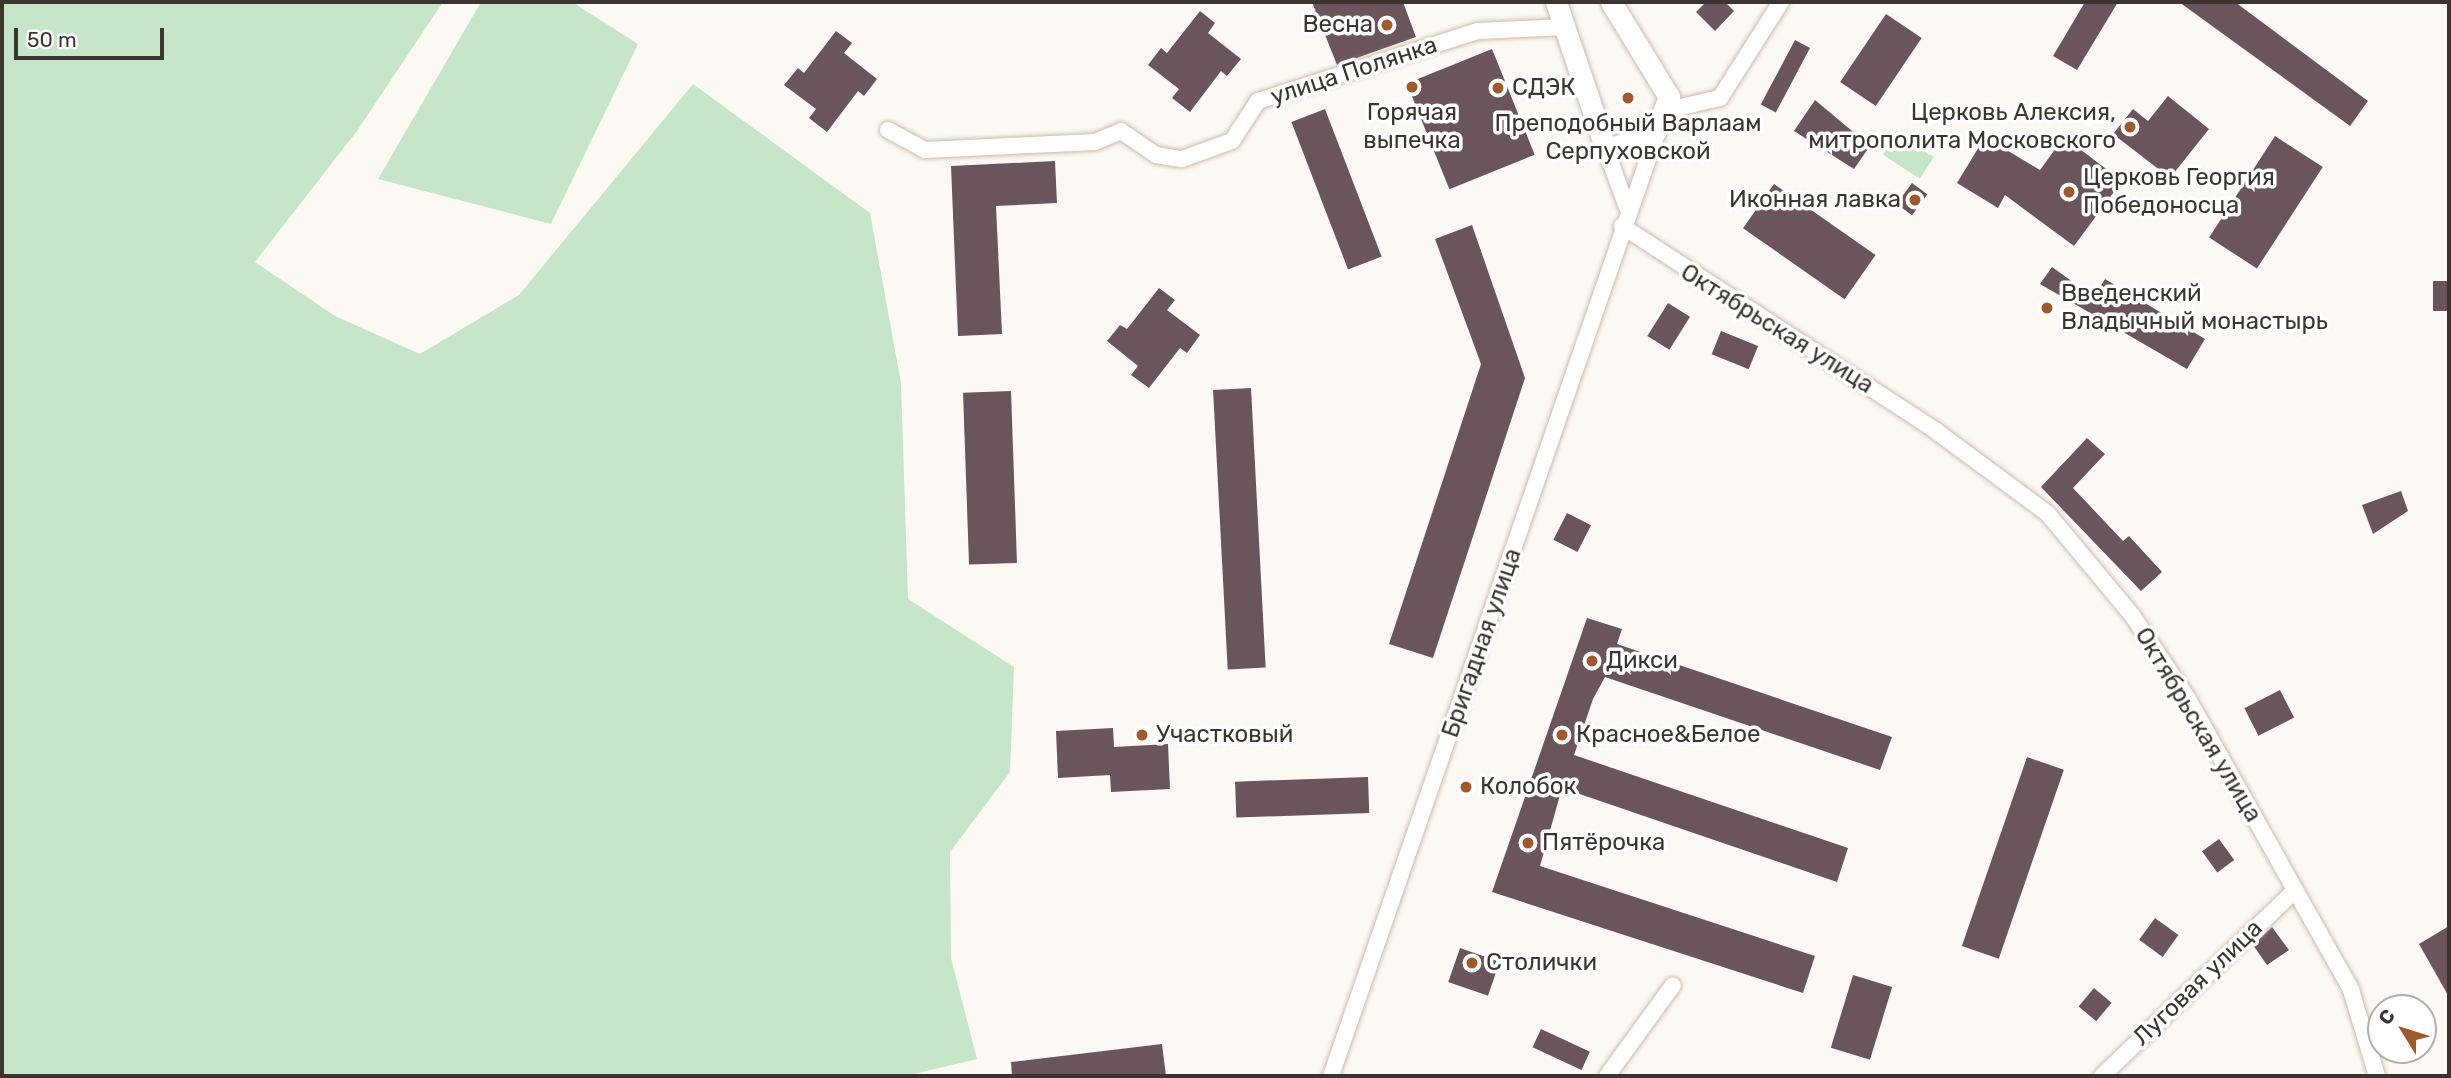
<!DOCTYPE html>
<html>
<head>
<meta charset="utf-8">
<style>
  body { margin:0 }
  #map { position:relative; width:2451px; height:1078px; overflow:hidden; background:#fcf9f5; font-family:Rubik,sans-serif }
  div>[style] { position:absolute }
  .green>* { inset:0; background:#c7e5c9; transform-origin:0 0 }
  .building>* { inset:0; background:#6a555c; transform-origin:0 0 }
  .roads { filter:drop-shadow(0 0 2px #cdbbab) drop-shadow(0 0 2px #cdbbab) }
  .minor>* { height:16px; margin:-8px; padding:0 8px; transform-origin:8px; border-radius:8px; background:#fff }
  .tertiary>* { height:21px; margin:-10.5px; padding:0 10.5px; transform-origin:10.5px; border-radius:10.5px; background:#fff }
  .dots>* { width:19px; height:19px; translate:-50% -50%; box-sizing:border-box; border:4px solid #fff; border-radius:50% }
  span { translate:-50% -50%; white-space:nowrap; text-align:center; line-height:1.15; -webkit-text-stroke:7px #fff; paint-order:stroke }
  .poi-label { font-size:24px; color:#3c352f }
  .right { translate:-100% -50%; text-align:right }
  .left { translate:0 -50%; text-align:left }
  .street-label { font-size:24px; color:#3c352f }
  .frame { position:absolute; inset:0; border:4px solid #3c352f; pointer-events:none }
  .north { position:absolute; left:2367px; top:994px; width:70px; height:70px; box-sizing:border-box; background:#fff; border:2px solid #b1aeac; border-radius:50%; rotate:308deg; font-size:19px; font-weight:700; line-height:28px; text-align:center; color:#3c352f }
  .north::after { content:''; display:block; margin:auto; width:24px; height:32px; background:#9e5a2d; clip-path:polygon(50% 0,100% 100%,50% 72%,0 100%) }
  .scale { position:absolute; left:14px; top:28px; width:150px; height:32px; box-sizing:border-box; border:4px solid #3c352f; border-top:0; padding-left:9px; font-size:21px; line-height:24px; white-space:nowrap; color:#3c352f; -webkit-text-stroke:5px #fff; paint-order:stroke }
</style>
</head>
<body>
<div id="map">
  <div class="green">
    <i style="clip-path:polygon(2px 2px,443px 2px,357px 131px,255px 262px,335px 316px,420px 354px,519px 295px,693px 84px,870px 213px,901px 383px,908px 599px,1014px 667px,1010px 772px,950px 852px,951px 958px,977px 1059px,906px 1076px,2px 1076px)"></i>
    <i style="clip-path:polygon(481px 2px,572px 2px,638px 44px,551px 224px,378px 179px)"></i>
    <i style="left:1897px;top:133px;width:44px;height:26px;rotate:33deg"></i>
  </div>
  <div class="building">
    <i style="clip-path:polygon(1312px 2px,1403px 2px,1416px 37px,1337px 65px)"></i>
    <i style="clip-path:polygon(1706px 2px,1725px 2px,1734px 11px,1715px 31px,1696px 12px)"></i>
    <i style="clip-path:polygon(2085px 2px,2118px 2px,2077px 70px,2053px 56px)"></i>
    <i style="clip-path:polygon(2179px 2px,2235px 2px,2368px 101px,2350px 126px)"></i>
    <i style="clip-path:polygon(1200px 11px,1215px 23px,1208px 33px,1241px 59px,1227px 76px,1221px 71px,1190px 112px,1172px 98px,1179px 89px,1148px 65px,1161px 48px,1167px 53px)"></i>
    <i style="left:1886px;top:14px;width:43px;height:82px;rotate:34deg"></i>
    <i style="clip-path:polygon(836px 31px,852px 43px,844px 53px,877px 79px,864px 96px,858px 91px,827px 132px,809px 118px,816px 109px,784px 85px,798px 68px,804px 73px)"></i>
    <i style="left:1795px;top:40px;width:17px;height:73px;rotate:28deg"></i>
    <i style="left:1492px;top:49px;width:114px;height:92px;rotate:68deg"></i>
    <i style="clip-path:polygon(2168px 96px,2209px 129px,2170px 178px,2113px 134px,2133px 109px,2148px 121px)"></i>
    <i style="clip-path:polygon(1815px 100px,1870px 146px,1854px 169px,1794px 131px)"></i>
    <i style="left:1325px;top:109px;width:158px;height:36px;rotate:69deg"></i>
    <i style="left:2275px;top:136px;width:57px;height:121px;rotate:33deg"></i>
    <i style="clip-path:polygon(1985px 137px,2040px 170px,2064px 137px,2122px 181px,2074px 246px,2005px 195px,1998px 208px,1957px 183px)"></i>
    <i style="clip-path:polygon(1055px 161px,1057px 203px,996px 206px,1002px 334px,958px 336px,951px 166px)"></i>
    <i style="left:1912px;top:183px;width:19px;height:26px;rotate:36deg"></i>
    <i style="left:1774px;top:184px;width:124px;height:54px;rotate:35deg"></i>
    <i style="clip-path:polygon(1472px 225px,1525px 378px,1433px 658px,1389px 644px,1481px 364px,1435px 239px)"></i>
    <i style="clip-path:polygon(2052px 267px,2094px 297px,2105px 279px,2205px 339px,2187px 369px,2040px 284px)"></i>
    <i style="left:2433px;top:281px;width:16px;height:30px"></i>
    <i style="clip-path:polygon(1159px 288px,1175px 300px,1167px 310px,1200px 335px,1187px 353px,1180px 348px,1149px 388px,1131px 375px,1138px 366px,1107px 341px,1120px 325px,1127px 329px)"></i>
    <i style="left:1668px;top:303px;width:26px;height:39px;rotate:32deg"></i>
    <i style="left:1721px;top:331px;width:40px;height:25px;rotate:22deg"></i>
    <i style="left:1251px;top:388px;width:280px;height:38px;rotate:87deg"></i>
    <i style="left:1011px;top:391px;width:172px;height:48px;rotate:88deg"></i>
    <i style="clip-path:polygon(2087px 438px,2105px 454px,2073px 488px,2123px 541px,2129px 536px,2162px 572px,2141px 591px,2041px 487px)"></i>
    <i style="clip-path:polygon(2401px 491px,2408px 511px,2373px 534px,2362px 505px)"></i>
    <i style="left:1567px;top:513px;width:27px;height:30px;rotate:27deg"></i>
    <i style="clip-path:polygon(1587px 618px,1622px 629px,1617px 644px,1892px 737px,1880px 770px,1605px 677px,1593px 699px,1574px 755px,1848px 848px,1837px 882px,1562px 788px,1540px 866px,1815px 956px,1803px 993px,1492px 892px)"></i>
    <i style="left:2280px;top:690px;width:31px;height:40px;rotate:63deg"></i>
    <i style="clip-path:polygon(1113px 728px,1114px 747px,1168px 744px,1170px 789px,1111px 792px,1110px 775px,1058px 778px,1056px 731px)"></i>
    <i style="left:2027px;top:757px;width:39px;height:200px;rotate:19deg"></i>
    <i style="left:1368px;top:777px;width:36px;height:133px;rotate:88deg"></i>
    <i style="left:2219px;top:839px;width:26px;height:21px;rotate:54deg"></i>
    <i style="left:2155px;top:918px;width:29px;height:27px;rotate:36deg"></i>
    <i style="clip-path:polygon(2449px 926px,2449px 997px,2419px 944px)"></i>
    <i style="clip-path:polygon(2272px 927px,2289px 950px,2267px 965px,2253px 945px)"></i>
    <i style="left:1460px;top:948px;width:42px;height:36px;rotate:19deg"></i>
    <i style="left:1853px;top:975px;width:41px;height:76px;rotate:17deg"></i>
    <i style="left:2094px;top:988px;width:23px;height:24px;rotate:40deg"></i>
    <i style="left:1541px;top:1029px;width:54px;height:20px;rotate:25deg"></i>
    <i style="clip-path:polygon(1162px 1044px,1166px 1076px,1012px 1076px,1011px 1062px)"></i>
  </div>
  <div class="roads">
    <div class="minor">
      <i style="left:1668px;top:110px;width:53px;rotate:-13deg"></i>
      <i style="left:1720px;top:98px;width:114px;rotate:-57.6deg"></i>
      <i style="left:888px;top:130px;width:42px;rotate:28.4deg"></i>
      <i style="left:925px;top:150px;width:170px;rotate:-2.7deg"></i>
      <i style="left:1095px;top:142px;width:28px;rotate:-23deg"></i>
      <i style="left:1121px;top:131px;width:42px;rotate:34.4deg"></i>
      <i style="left:1156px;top:155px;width:26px;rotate:9deg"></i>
      <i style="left:1182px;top:159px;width:53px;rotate:-19.8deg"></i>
      <i style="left:1232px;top:141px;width:48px;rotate:-57deg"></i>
      <i style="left:1258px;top:101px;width:231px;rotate:-17.7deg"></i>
      <i style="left:1478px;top:31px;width:87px;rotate:-2.6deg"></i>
      <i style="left:1606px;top:150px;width:61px;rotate:69.8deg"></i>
      <i style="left:1622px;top:226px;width:375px;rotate:33.1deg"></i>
      <i style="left:1936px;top:431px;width:139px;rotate:36.5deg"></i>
      <i style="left:2048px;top:514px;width:131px;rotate:50.3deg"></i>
      <i style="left:2132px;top:615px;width:101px;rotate:56.3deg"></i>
      <i style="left:2188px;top:699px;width:334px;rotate:60.7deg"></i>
      <i style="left:2351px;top:990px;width:90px;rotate:73.2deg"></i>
      <i style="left:1331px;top:1076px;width:1004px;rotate:-70.93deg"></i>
      <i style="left:1607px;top:1076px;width:112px;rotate:-54deg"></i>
      <i style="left:2102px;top:1076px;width:268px;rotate:-43.9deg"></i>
    </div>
    <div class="tertiary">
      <i style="left:1556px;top:2px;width:156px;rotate:71.3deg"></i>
      <i style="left:1606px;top:150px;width:52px;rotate:-20.2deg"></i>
      <i style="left:1655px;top:132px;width:38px;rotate:-68deg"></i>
      <i style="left:1669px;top:97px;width:111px;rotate:-121.4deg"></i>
    </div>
  </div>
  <div class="dots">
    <i style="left:1387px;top:25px;background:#9e5a2d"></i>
    <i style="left:1412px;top:87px;background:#9e5a2d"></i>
    <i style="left:1498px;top:88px;background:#9e5a2d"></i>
    <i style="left:1628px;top:98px;background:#9e5a2d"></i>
    <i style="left:2130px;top:127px;background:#9e5a2d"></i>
    <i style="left:2069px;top:192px;background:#9e5a2d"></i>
    <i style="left:1915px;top:200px;background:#9e5a2d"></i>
    <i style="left:2047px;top:308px;background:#9e5a2d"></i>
    <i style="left:1592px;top:661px;background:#9e5a2d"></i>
    <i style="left:1142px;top:735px;background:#9e5a2d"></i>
    <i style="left:1562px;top:735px;background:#9e5a2d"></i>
    <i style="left:1466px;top:787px;background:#9e5a2d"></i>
    <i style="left:1528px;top:843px;background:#9e5a2d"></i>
    <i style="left:1472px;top:963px;background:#9e5a2d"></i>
  </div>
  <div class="poi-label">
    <span class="right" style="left:1373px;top:25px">Весна</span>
    <span class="left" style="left:1512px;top:88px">СДЭК</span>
    <span style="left:1412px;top:127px">Горячая<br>выпечка</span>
    <span class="right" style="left:2116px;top:127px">Церковь Алексия,<br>митрополита Московского</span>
    <span style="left:1628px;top:138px">Преподобный Варлаам<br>Серпуховской</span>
    <span class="left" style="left:2083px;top:192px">Церковь Георгия<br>Победоносца</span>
    <span class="right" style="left:1901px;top:200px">Иконная лавка</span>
    <span class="left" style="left:2061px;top:308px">Введенский<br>Владычный монастырь</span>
    <span class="left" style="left:1606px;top:661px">Дикси</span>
    <span class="left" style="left:1156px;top:735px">Участковый</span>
    <span class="left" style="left:1576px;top:735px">Красное&amp;Белое</span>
    <span class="left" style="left:1480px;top:787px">Колобок</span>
    <span class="left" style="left:1542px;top:843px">Пятёрочка</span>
    <span class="left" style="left:1486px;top:963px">Столички</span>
  </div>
  <div class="street-label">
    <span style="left:1354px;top:71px;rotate:-18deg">улица Полянка</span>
    <span style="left:1777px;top:329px;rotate:32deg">Октябрьская улица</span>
    <span style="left:1482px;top:643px;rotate:-71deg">Бригадная улица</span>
    <span style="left:2198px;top:725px;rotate:59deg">Октябрьская улица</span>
    <span style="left:2198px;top:983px;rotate:-44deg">Луговая улица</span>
  </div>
  <div class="frame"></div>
  <div class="north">С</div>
  <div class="scale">50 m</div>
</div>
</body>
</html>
